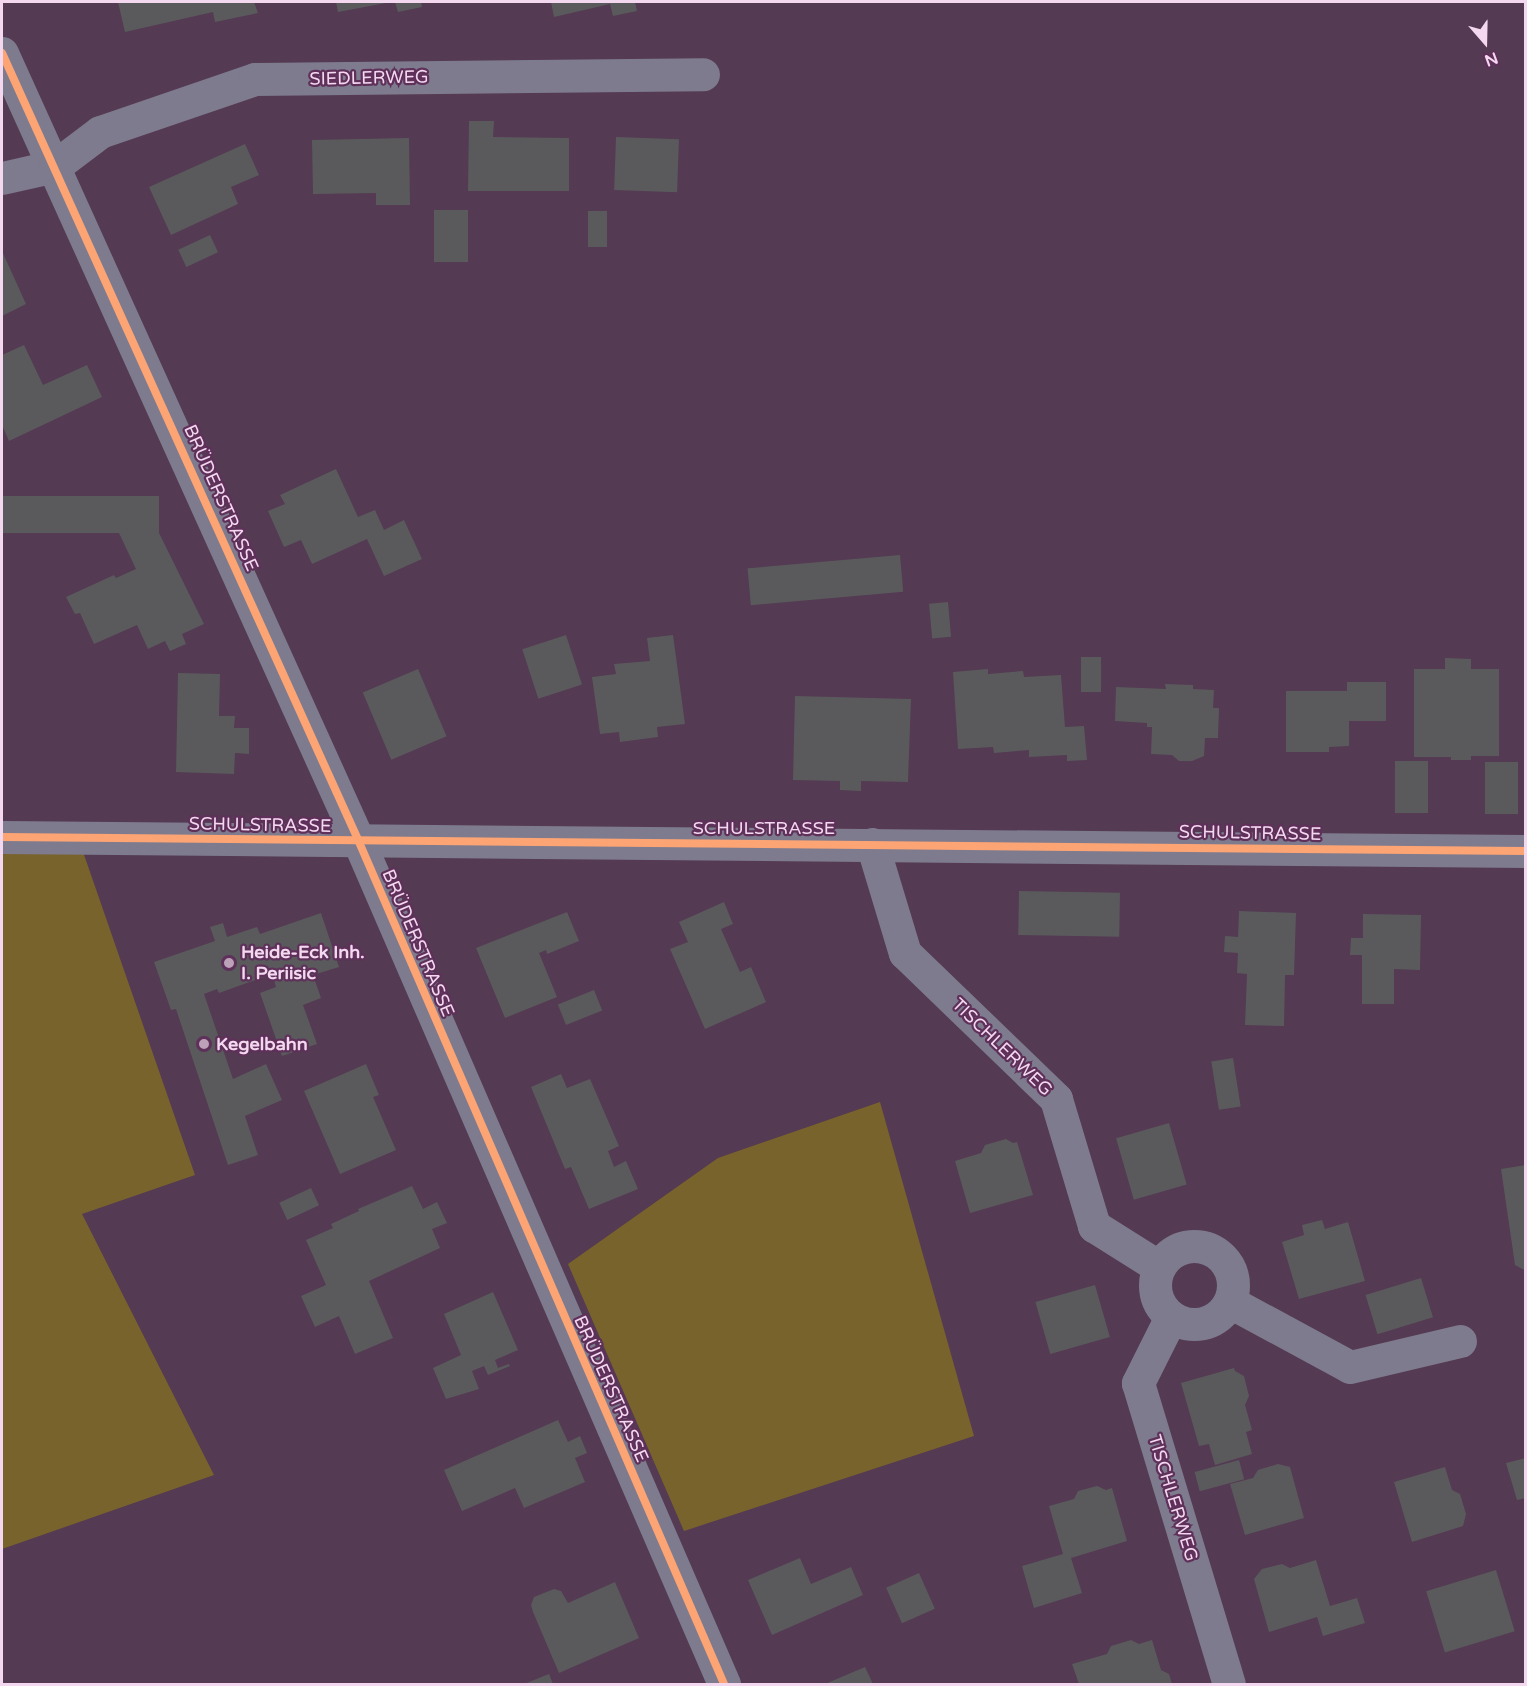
<!DOCTYPE html>
<html>
<head>
<meta charset="utf-8">
<style>
  body { margin:0 }
  #map { position:relative; width:1527px; height:1686px; overflow:hidden; background:#543a52; font-family:"Varela Round",sans-serif }
  div>[style] { position:absolute }
  .green>* { inset:0; background:#79632d }
  .building>* { inset:0; background:#5a5a5d; transform-origin:0 0 }
  .minor>* { height:33px; margin:-16.5px; padding:0 16.5px; transform-origin:16.5px; border-radius:16.5px; background:#7e7b8e }
  .minor>.ring { margin:-16.5px; padding:0; box-sizing:content-box; background:none; border:33px solid #7e7b8e; border-radius:50% }
  .cycleway>* { height:8px; margin:-4px; padding:0 4px; transform-origin:4px; border-radius:4px; background:#fda474 }
  .dots>* { width:16px; height:16px; translate:-50% -50%; box-sizing:border-box; border:3px solid #5e305a; border-radius:50% }
  span { translate:-50% -50%; white-space:nowrap; text-align:center; line-height:1.15; -webkit-text-stroke:4.5px #5e305a; paint-order:stroke }
  .street-label { font-size:18px; color:#f4d8f0 }
  .poi-label { font-size:18px; color:#f4d8f0; font-weight:700 }
  .left { translate:0 -50%; text-align:left }
  .frame { position:absolute; inset:0; border:3px solid #f4d8f0; pointer-events:none }
  .north { position:absolute; left:1455px; top:12px; width:60px; height:60px; -webkit-text-stroke:4px #5e305a; paint-order:stroke; rotate:160deg; font-size:16px; font-weight:700; line-height:24px; text-align:center; color:#f4d8f0 }
  .north::after { content:''; display:block; margin:auto; width:21px; height:27px; background:#f4d8f0; clip-path:polygon(50% 0,100% 100%,50% 72%,0 100%) }
</style>
</head>
<body>
<div id="map">
  <div class="green">
    <i style="clip-path:polygon(81px 846px,195px 1175px,82px 1214px,214px 1475px,2px 1549px,2px 847px)"></i>
    <i style="clip-path:polygon(880px 1102px,974px 1436px,684px 1531px,568px 1264px,718px 1158px)"></i>
  </div>
  <div class="building">
    <i style="clip-path:polygon(118px 2px,254px 2px,258px 13px,215px 22px,213px 12px,125px 32px)"></i>
    <i style="clip-path:polygon(336px 2px,386px 2px,386px 3px,338px 12px)"></i>
    <i style="clip-path:polygon(395px 2px,421px 2px,422px 7px,398px 12px)"></i>
    <i style="clip-path:polygon(551px 2px,635px 2px,637px 11px,613px 16px,610px 4px,554px 17px)"></i>
    <i style="clip-path:polygon(469px 121px,494px 121px,493px 137px,569px 138px,569px 191px,468px 191px)"></i>
    <i style="left:616px;top:137px;width:63px;height:53px;rotate:2deg"></i>
    <i style="clip-path:polygon(409px 138px,410px 205px,376px 205px,376px 193px,313px 194px,312px 140px)"></i>
    <i style="clip-path:polygon(245px 144px,259px 175px,231px 187px,238px 204px,171px 235px,149px 187px)"></i>
    <i style="left:434px;top:210px;width:34px;height:52px"></i>
    <i style="left:588px;top:211px;width:19px;height:36px"></i>
    <i style="left:210px;top:235px;width:19px;height:35px;rotate:65deg"></i>
    <i style="clip-path:polygon(2px 251px,26px 304px,2px 316px)"></i>
    <i style="clip-path:polygon(24px 345px,43px 385px,87px 365px,102px 397px,9px 441px,2px 425px,2px 355px)"></i>
    <i style="clip-path:polygon(336px 469px,358px 517px,375px 510px,384px 530px,404px 520px,422px 559px,384px 576px,367px 539px,312px 564px,301px 540px,284px 547px,268px 511px,285px 504px,280px 495px)"></i>
    <i style="clip-path:polygon(2px 496px,159px 496px,159px 533px,204px 624px,182px 634px,186px 644px,170px 651px,165px 641px,148px 649px,137px 625px,94px 644px,80px 613px,75px 614px,66px 597px,114px 575px,116px 578px,136px 569px,119px 533px,2px 533px)"></i>
    <i style="left:900px;top:555px;width:37px;height:153px;rotate:85deg"></i>
    <i style="left:948px;top:602px;width:35px;height:19px;rotate:85deg"></i>
    <i style="left:566px;top:635px;width:52px;height:46px;rotate:72deg"></i>
    <i style="clip-path:polygon(673px 635px,685px 724px,657px 727px,658px 737px,620px 742px,619px 732px,600px 734px,592px 677px,616px 674px,614px 664px,650px 661px,647px 638px)"></i>
    <i style="left:1081px;top:657px;width:20px;height:35px"></i>
    <i style="clip-path:polygon(1445px 658px,1471px 659px,1471px 669px,1499px 669px,1499px 756px,1471px 756px,1471px 760px,1451px 760px,1451px 757px,1414px 757px,1414px 669px,1445px 669px)"></i>
    <i style="left:418px;top:669px;width:73px;height:60px;rotate:67deg"></i>
    <i style="clip-path:polygon(988px 669px,988px 674px,1023px 671px,1024px 677px,1061px 675px,1065px 727px,1084px 726px,1087px 760px,1067px 761px,1067px 755px,1029px 757px,1029px 750px,994px 753px,993px 747px,958px 749px,953px 672px)"></i>
    <i style="clip-path:polygon(178px 673px,220px 674px,219px 716px,235px 716px,234px 728px,249px 728px,249px 754px,235px 753px,234px 774px,176px 772px)"></i>
    <i style="clip-path:polygon(1347px 682px,1386px 682px,1386px 721px,1349px 721px,1349px 746px,1329px 747px,1329px 752px,1286px 752px,1286px 691px,1347px 691px)"></i>
    <i style="clip-path:polygon(1165px 684px,1193px 685px,1193px 689px,1214px 690px,1213px 708px,1219px 708px,1218px 738px,1205px 738px,1204px 756px,1192px 761px,1179px 761px,1172px 755px,1151px 754px,1152px 727px,1147px 727px,1147px 723px,1115px 721px,1116px 687px,1166px 689px)"></i>
    <i style="clip-path:polygon(795px 696px,911px 699px,908px 782px,861px 781px,861px 791px,840px 790px,840px 781px,793px 780px)"></i>
    <i style="left:1428px;top:761px;width:52px;height:33px;rotate:90deg"></i>
    <i style="left:1485px;top:762px;width:33px;height:52px"></i>
    <i style="left:1019px;top:891px;width:101px;height:44px;rotate:1deg"></i>
    <i style="clip-path:polygon(724px 902px,733px 924px,721px 929px,740px 972px,751px 967px,766px 1002px,705px 1029px,670px 949px,688px 942px,679px 922px)"></i>
    <i style="clip-path:polygon(1239px 911px,1296px 913px,1294px 975px,1285px 975px,1284px 1026px,1245px 1025px,1247px 974px,1237px 973px,1238px 953px,1224px 952px,1225px 936px,1238px 937px)"></i>
    <i style="clip-path:polygon(567px 912px,579px 941px,547px 954px,546px 950px,539px 953px,557px 997px,505px 1018px,476px 948px)"></i>
    <i style="clip-path:polygon(321px 913px,339px 967px,313px 975px,321px 998px,303px 1005px,317px 1044px,282px 1056px,260px 993px,276px 987px,272px 974px,219px 993px,217px 989px,204px 994px,233px 1079px,266px 1064px,282px 1100px,245px 1116px,258px 1155px,228px 1165px,176px 1009px,171px 1010px,154px 962px,215px 941px,210px 927px,223px 923px,227px 937px,257px 927px,260px 934px)"></i>
    <i style="clip-path:polygon(1363px 914px,1421px 915px,1420px 970px,1394px 969px,1394px 1004px,1362px 1004px,1362px 955px,1350px 955px,1351px 938px,1363px 938px)"></i>
    <i style="left:594px;top:990px;width:22px;height:39px;rotate:68deg"></i>
    <i style="left:1233px;top:1058px;width:49px;height:22px;rotate:81deg"></i>
    <i style="clip-path:polygon(366px 1064px,379px 1095px,373px 1097px,396px 1150px,340px 1174px,304px 1091px)"></i>
    <i style="clip-path:polygon(561px 1074px,567px 1088px,590px 1079px,619px 1146px,608px 1151px,614px 1167px,626px 1161px,638px 1189px,589px 1209px,571px 1167px,565px 1169px,531px 1087px)"></i>
    <i style="left:1169px;top:1123px;width:64px;height:55px;rotate:74deg"></i>
    <i style="clip-path:polygon(1006px 1139px,1013px 1143px,1017px 1142px,1033px 1195px,970px 1213px,955px 1161px,981px 1153px,985px 1145px)"></i>
    <i style="clip-path:polygon(1526px 1165px,1526px 1271px,1515px 1265px,1501px 1169px)"></i>
    <i style="clip-path:polygon(412px 1186px,423px 1209px,437px 1202px,447px 1223px,432px 1229px,440px 1248px,369px 1281px,393px 1338px,355px 1354px,339px 1316px,315px 1327px,301px 1296px,326px 1285px,306px 1240px,333px 1228px,331px 1224px,359px 1211px,358px 1209px)"></i>
    <i style="left:311px;top:1188px;width:19px;height:35px;rotate:65deg"></i>
    <i style="clip-path:polygon(1322px 1220px,1325px 1229px,1348px 1222px,1365px 1281px,1299px 1299px,1282px 1242px,1304px 1235px,1302px 1225px)"></i>
    <i style="left:1421px;top:1278px;width:41px;height:58px;rotate:73deg"></i>
    <i style="left:1095px;top:1285px;width:54px;height:62px;rotate:74deg"></i>
    <i style="clip-path:polygon(493px 1292px,518px 1350px,495px 1360px,498px 1368px,509px 1364px,510px 1366px,488px 1375px,484px 1366px,472px 1371px,479px 1389px,446px 1399px,433px 1368px,461px 1355px,444px 1314px)"></i>
    <i style="clip-path:polygon(1234px 1368px,1235px 1371px,1244px 1376px,1249px 1396px,1245px 1405px,1252px 1430px,1246px 1432px,1252px 1454px,1215px 1465px,1209px 1444px,1199px 1446px,1181px 1383px)"></i>
    <i style="clip-path:polygon(558px 1420px,568px 1442px,580px 1436px,587px 1453px,575px 1458px,585px 1482px,524px 1508px,515px 1488px,462px 1511px,444px 1470px)"></i>
    <i style="clip-path:polygon(1526px 1458px,1526px 1498px,1517px 1500px,1506px 1463px)"></i>
    <i style="left:1239px;top:1460px;width:20px;height:46px;rotate:75deg"></i>
    <i style="clip-path:polygon(1278px 1464px,1290px 1467px,1304px 1518px,1245px 1535px,1230px 1484px,1253px 1478px,1258px 1470px)"></i>
    <i style="clip-path:polygon(1445px 1467px,1452px 1490px,1460px 1494px,1466px 1514px,1463px 1526px,1412px 1542px,1394px 1482px)"></i>
    <i style="clip-path:polygon(1097px 1486px,1106px 1490px,1112px 1488px,1127px 1541px,1071px 1558px,1082px 1593px,1034px 1608px,1022px 1566px,1063px 1554px,1049px 1506px,1074px 1499px,1078px 1491px)"></i>
    <i style="clip-path:polygon(800px 1558px,811px 1584px,851px 1567px,863px 1595px,772px 1635px,748px 1580px)"></i>
    <i style="clip-path:polygon(1316px 1560px,1330px 1606px,1357px 1598px,1365px 1623px,1323px 1636px,1317px 1617px,1269px 1632px,1254px 1579px,1262px 1569px,1282px 1564px,1290px 1568px)"></i>
    <i style="left:1496px;top:1570px;width:64px;height:73px;rotate:73deg"></i>
    <i style="left:919px;top:1573px;width:39px;height:36px;rotate:66deg"></i>
    <i style="clip-path:polygon(615px 1582px,639px 1638px,559px 1673px,533px 1612px,531px 1605px,534px 1597px,554px 1589px,561px 1591px,568px 1603px)"></i>
    <i style="clip-path:polygon(1131px 1640px,1139px 1644px,1152px 1640px,1161px 1670px,1169px 1674px,1172px 1684px,1079px 1684px,1072px 1664px,1107px 1654px,1111px 1646px)"></i>
    <i style="clip-path:polygon(865px 1667px,873px 1684px,825px 1684px)"></i>
    <i style="clip-path:polygon(549px 1674px,553px 1684px,524px 1684px)"></i>
  </div>
  <div class="minor">
    <i style="left:2px;top:53px;width:866px;rotate:65.65deg"></i>
    <i style="left:359px;top:842px;width:918px;rotate:66.56deg"></i>
    <i style="left:2px;top:178px;width:54px;rotate:-12.8deg"></i>
    <i style="left:55px;top:166px;width:56px;rotate:-37.1deg"></i>
    <i style="left:100px;top:132px;width:164px;rotate:-18.9deg"></i>
    <i style="left:255px;top:79px;width:448px;rotate:-0.6deg"></i>
    <i style="left:2px;top:837px;width:1524px;rotate:0.53deg"></i>
    <i style="left:872px;top:844px;width:114px;rotate:73.2deg"></i>
    <i style="left:905px;top:953px;width:210px;rotate:44deg"></i>
    <i style="left:1056px;top:1099px;width:133px;rotate:73.3deg"></i>
    <i style="left:1094px;top:1226px;width:77px;rotate:32.2deg"></i>
    <i class="ring" style="left:1155px;top:1246px;width:45px;height:45px"></i>
    <i style="left:1230px;top:1302px;width:136px;rotate:28.4deg"></i>
    <i style="left:1350px;top:1367px;width:113px;rotate:-13.3deg"></i>
    <i style="left:1171px;top:1317px;width:74px;rotate:116.6deg"></i>
    <i style="left:1138px;top:1383px;width:314px;rotate:73.2deg"></i>
  </div>
  <div class="cycleway">
    <i style="left:2px;top:53px;width:866px;rotate:65.65deg"></i>
    <i style="left:359px;top:842px;width:918px;rotate:66.56deg"></i>
    <i style="left:2px;top:837px;width:1524px;rotate:0.53deg"></i>
  </div>
  <div class="dots">
    <i style="left:229px;top:963px;background:#bca1b9"></i>
    <i style="left:204px;top:1044px;background:#bca1b9"></i>
  </div>
  <div class="street-label">
    <span style="left:369px;top:78px;rotate:-1deg">SIEDLERWEG</span>
    <span style="left:221px;top:498px;rotate:66deg">BRÜDERSTRASSE</span>
    <span style="left:260px;top:825px;rotate:1deg">SCHULSTRASSE</span>
    <span style="left:764px;top:828px">SCHULSTRASSE</span>
    <span style="left:1250px;top:833px;rotate:1deg">SCHULSTRASSE</span>
    <span style="left:418px;top:943px;rotate:67deg">BRÜDERSTRASSE</span>
    <span style="left:1002px;top:1047px;rotate:44deg">TISCHLERWEG</span>
    <span style="left:611px;top:1389px;rotate:66deg">BRÜDERSTRASSE</span>
    <span style="left:1173px;top:1498px;rotate:73deg">TISCHLERWEG</span>
  </div>
  <div class="poi-label">
    <span class="left" style="left:241px;top:963px">Heide-Eck Inh.<br>I. Periisic</span>
    <span class="left" style="left:216px;top:1044px">Kegelbahn</span>
  </div>
  <div class="frame"></div>
  <div class="north">N</div>
</div>
</body>
</html>
